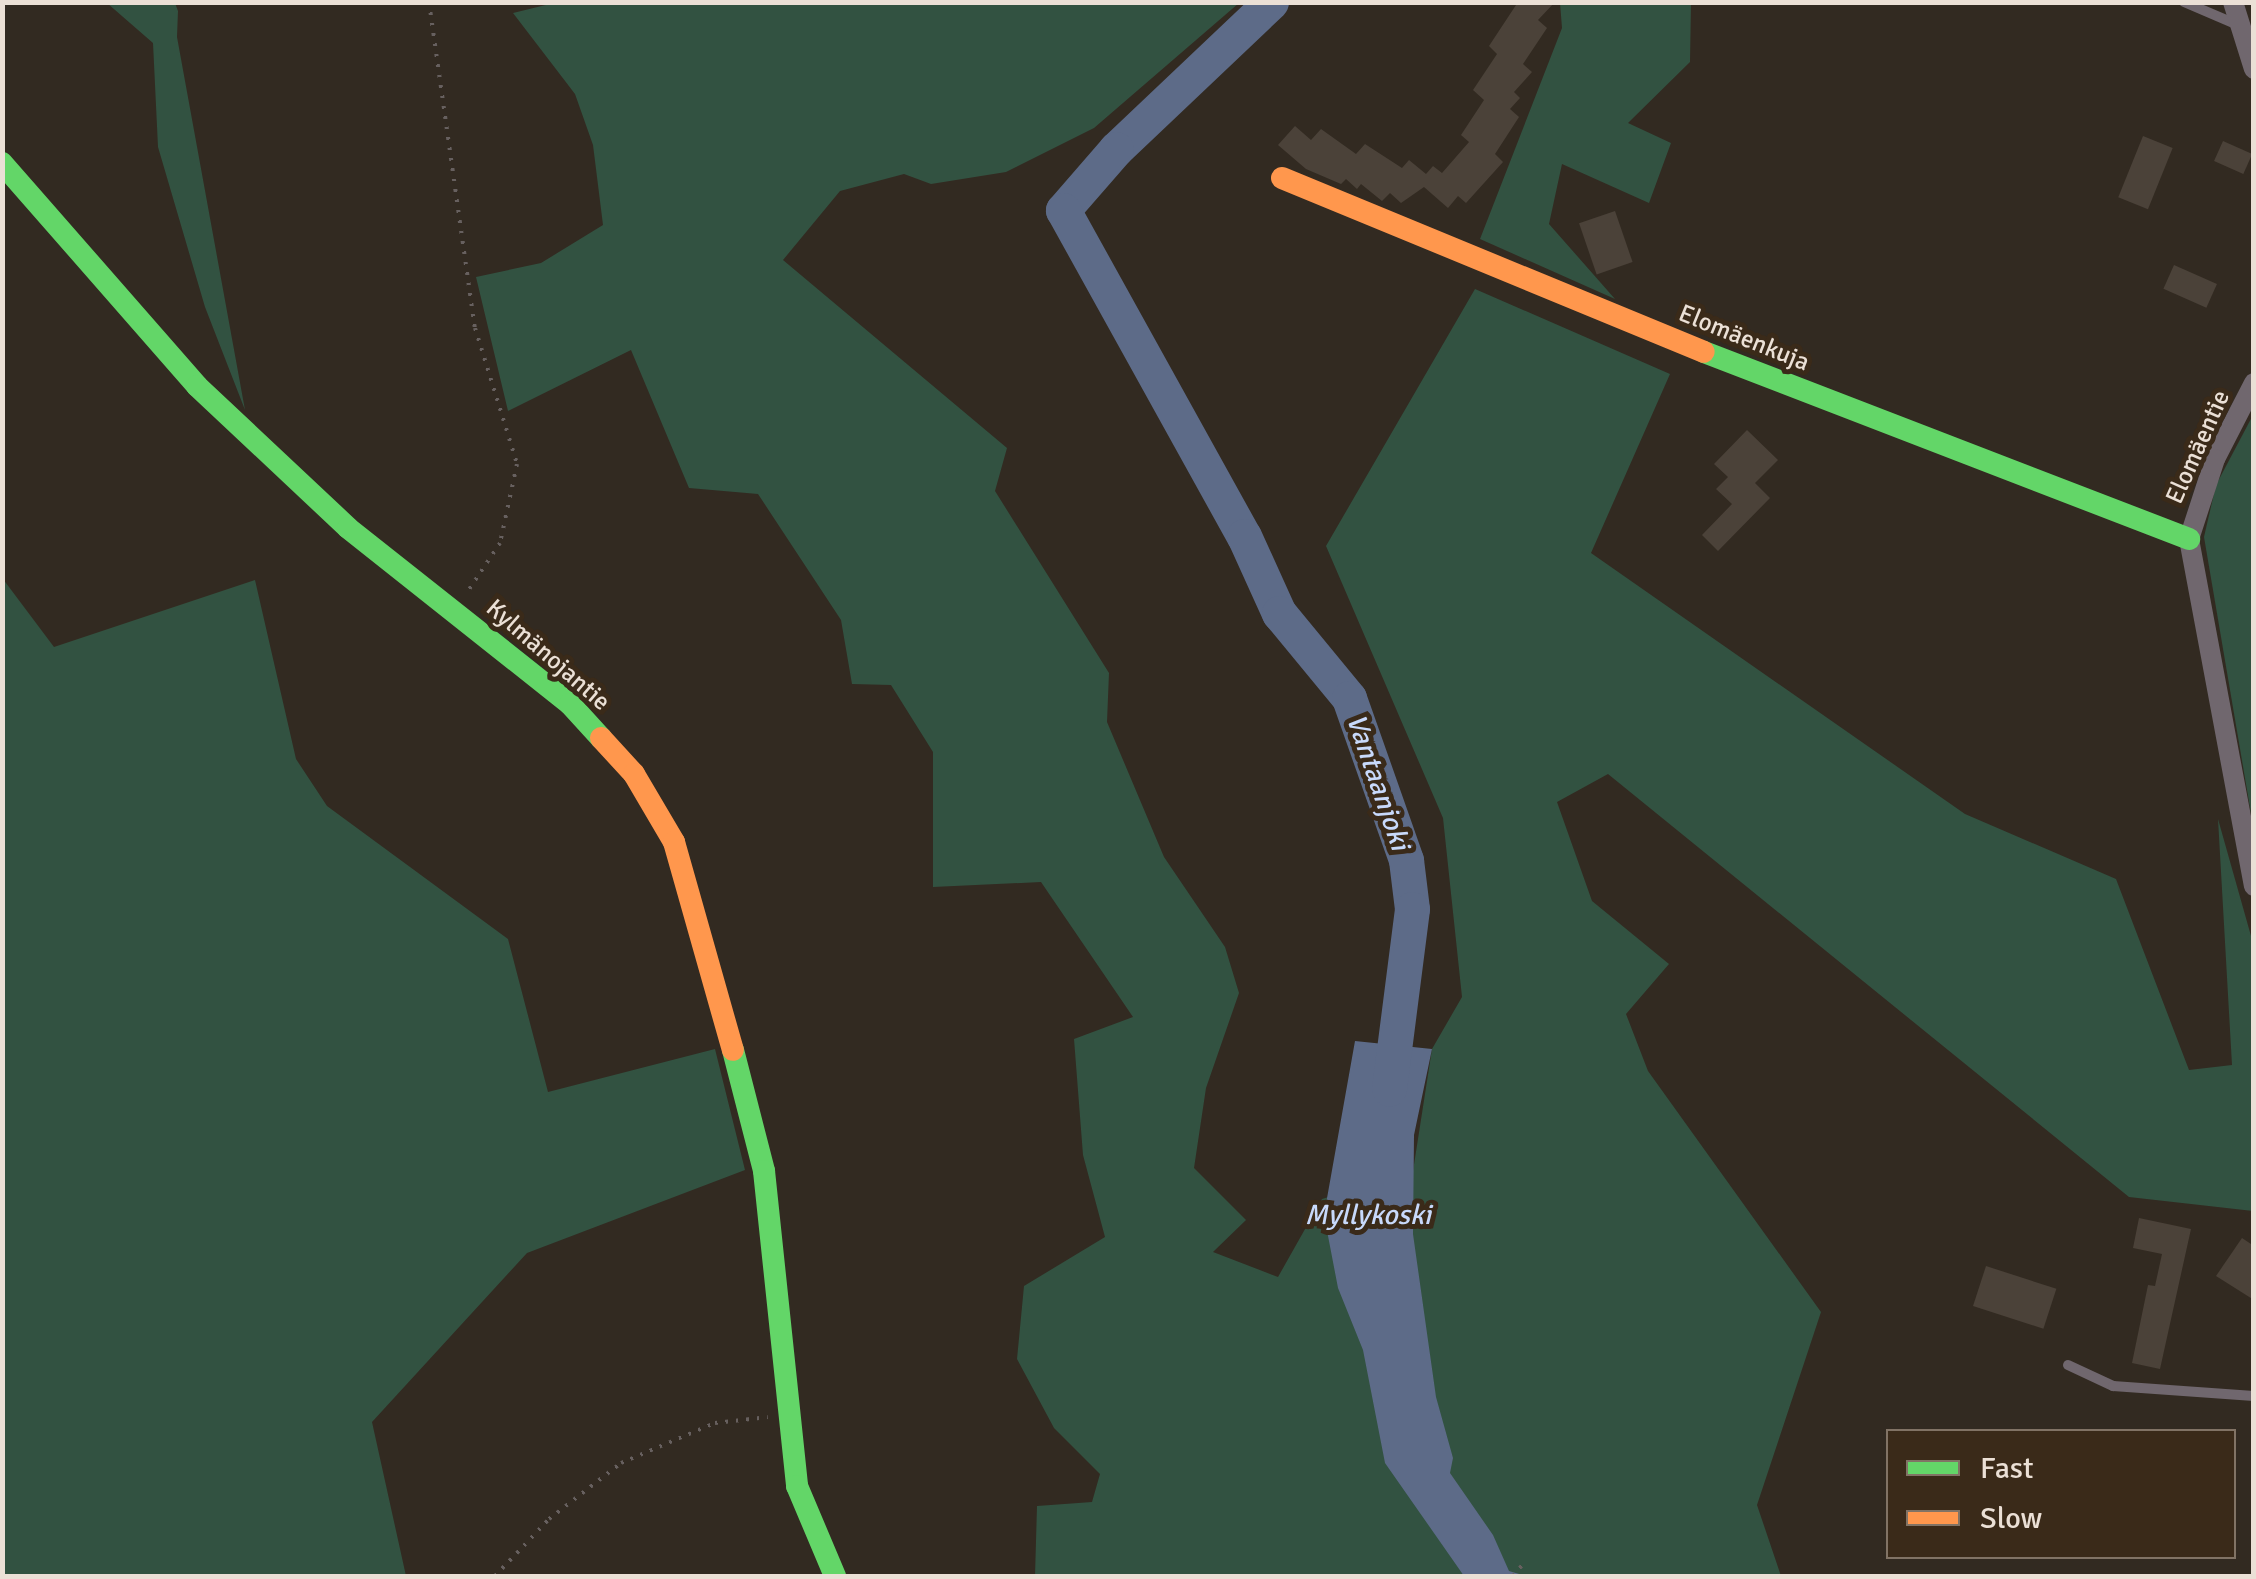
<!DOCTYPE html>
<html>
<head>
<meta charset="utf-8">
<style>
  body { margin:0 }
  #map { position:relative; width:2256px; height:1579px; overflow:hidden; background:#322a21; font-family:Signika,sans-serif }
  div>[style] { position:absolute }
  .green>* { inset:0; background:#325241 }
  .water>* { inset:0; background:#5d6b88 }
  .river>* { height:35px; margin:-17.5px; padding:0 17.5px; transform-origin:17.5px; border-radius:17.5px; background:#5d6b88 }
  .building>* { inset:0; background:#4b4239; transform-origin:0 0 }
  .path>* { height:4px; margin-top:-2px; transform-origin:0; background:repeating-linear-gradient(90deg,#67605f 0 2.5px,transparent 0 10.5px) }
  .lane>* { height:10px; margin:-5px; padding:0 5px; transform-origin:5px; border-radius:5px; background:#70676e }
  .street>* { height:20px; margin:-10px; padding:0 10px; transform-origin:10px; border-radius:10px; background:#70676e }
  .fast>* { height:22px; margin:-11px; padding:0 11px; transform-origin:11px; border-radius:11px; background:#63d668 }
  .slow>* { height:22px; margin:-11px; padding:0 11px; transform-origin:11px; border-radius:11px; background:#ff974d }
  span { translate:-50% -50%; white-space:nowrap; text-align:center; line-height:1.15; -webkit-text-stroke:10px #3a2a19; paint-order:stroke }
  .street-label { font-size:25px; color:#ebe0d6 }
  .water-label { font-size:28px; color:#c8d9fb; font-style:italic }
  .frame { position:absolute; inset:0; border:5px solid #ebe0d6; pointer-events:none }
  .legend { position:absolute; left:1886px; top:1429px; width:350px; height:130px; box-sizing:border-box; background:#3a2a19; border:2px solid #817365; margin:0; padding:12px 18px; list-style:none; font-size:30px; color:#ebe0d6 }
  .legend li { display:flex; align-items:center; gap:20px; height:50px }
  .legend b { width:50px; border:2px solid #817365 }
</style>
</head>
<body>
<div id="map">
  <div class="green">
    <i style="clip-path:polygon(558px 2px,1239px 3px,1094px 128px,1006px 172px,931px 184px,904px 174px,840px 191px,783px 260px,1007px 448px,995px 491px,1109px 673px,1107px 722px,1164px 857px,1225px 947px,1239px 993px,1206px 1088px,1194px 1168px,1246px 1220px,1213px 1252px,1278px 1277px,1322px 1199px,1413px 1171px,1432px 1049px,1462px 997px,1443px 818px,1326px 546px,1475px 289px,1670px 374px,1591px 553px,1965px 814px,2116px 879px,2189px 1070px,2232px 1065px,2218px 819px,2253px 943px,2253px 1211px,2129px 1197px,1608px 774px,1557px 802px,1592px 901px,1669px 964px,1626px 1014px,1648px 1071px,1821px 1312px,1757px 1505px,1781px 1576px,1035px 1576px,1037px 1506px,1092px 1502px,1100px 1474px,1054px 1428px,1017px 1359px,1024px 1286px,1105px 1237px,1083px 1155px,1074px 1039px,1133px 1017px,1041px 882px,933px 887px,933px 752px,891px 685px,852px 684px,841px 620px,758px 494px,689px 488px,631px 350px,508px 411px,476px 277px,541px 263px,603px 225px,593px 145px,575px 94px,513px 13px)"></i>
    <i style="clip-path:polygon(107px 3px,175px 3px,178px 11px,177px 37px,245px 410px,205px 307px,158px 147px,153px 43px)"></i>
    <i style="clip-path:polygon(1560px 3px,1691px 3px,1690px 62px,1628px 123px,1671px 143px,1649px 203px,1562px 164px,1549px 224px,1615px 299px,1480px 239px,1562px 28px)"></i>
    <i style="clip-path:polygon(2253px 415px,2253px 825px,2204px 537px,2216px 485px)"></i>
    <i style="clip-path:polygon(3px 579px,54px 647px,255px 580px,296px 759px,327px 806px,508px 939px,548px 1092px,715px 1049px,745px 1170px,527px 1253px,372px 1422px,406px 1576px,3px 1576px)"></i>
  </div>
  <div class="water">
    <i style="clip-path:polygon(1355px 1041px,1432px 1049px,1414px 1135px,1413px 1234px,1436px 1397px,1453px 1458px,1450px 1473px,1493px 1535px,1509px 1571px,1526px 1576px,1464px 1576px,1385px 1463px,1363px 1350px,1338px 1288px,1324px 1215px)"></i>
  </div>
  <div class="river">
    <i style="left:1271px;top:2px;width:214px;rotate:136.5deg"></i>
    <i style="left:1116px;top:149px;width:81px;rotate:131deg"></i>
    <i style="left:1063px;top:210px;width:373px;rotate:61deg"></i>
    <i style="left:1244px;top:536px;width:85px;rotate:65.6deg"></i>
    <i style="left:1279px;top:613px;width:110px;rotate:50.5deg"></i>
    <i style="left:1349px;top:698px;width:172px;rotate:70.6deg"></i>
    <i style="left:1406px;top:860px;width:49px;rotate:83deg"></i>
    <i style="left:1412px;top:909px;width:181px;rotate:97.3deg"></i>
  </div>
  <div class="building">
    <i style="clip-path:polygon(1518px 2px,1555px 2px,1538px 20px,1547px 28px,1523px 64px,1532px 72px,1514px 92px,1520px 98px,1510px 109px,1519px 117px,1495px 154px,1503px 162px,1466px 203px,1458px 196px,1448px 208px,1424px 187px,1401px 203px,1390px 193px,1382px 201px,1361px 184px,1357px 189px,1346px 179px,1341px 184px,1306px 169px,1278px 145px,1295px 126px,1311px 140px,1321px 129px,1356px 154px,1365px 144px,1402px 168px,1409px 160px,1426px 174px,1433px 166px,1442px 173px,1469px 142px,1461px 135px,1484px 100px,1473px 90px,1497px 54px,1489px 46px)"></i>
    <i style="left:2143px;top:136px;width:32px;height:66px;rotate:22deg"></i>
    <i style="left:2223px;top:141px;width:32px;height:22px;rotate:24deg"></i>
    <i style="left:1615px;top:211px;width:54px;height:38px;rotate:71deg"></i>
    <i style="left:2174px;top:265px;width:47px;height:26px;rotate:24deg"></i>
    <i style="clip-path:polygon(1747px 430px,1778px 460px,1755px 483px,1770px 498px,1718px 551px,1702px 535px,1732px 504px,1716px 489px,1728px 477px,1714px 464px)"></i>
    <i style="clip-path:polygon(2139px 1218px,2191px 1229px,2160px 1369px,2132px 1363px,2148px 1285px,2155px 1286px,2162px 1254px,2133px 1248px)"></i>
    <i style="clip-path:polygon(2242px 1238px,2254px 1246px,2254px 1300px,2216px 1276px)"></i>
    <i style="left:1986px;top:1266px;width:74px;height:42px;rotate:18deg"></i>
  </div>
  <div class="path">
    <i style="left:429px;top:2px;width:329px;rotate:82deg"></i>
    <i style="left:475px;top:328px;width:142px;rotate:72.8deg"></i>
    <i style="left:517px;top:464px;width:81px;rotate:102.1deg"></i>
    <i style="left:500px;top:543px;width:58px;rotate:123.7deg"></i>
    <i style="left:495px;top:1576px;width:79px;rotate:-46.5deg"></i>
    <i style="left:549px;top:1519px;width:91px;rotate:-37.9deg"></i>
    <i style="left:621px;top:1463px;width:102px;rotate:-23.1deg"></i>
    <i style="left:715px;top:1423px;width:53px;rotate:-6.5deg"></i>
    <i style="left:1513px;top:1576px;width:16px;rotate:-50deg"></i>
  </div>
  <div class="lane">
    <i style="left:2184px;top:2px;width:59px;rotate:23.1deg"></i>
    <i style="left:2068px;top:1365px;width:50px;rotate:25deg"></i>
    <i style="left:2113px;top:1386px;width:141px;rotate:4.1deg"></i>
  </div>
  <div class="street">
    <i style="left:2233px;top:2px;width:70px;rotate:72.6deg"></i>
    <i style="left:2254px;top:383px;width:85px;rotate:117.2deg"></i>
    <i style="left:2215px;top:459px;width:84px;rotate:108deg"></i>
    <i style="left:2189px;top:539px;width:353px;rotate:79.4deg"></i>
  </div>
  <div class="fast">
    <i style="left:2px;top:163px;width:296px;rotate:48.8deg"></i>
    <i style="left:197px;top:386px;width:207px;rotate:43.2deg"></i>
    <i style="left:348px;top:528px;width:283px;rotate:38.4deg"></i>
    <i style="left:570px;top:704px;width:46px;rotate:47.6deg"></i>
    <i style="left:1704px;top:352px;width:520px;rotate:21.08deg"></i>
    <i style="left:733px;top:1050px;width:125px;rotate:75.6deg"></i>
    <i style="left:764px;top:1171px;width:317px;rotate:84deg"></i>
    <i style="left:797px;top:1486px;width:98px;rotate:67.1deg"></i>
  </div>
  <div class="slow">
    <i style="left:1282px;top:178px;width:456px;rotate:22.4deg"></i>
    <i style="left:601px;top:738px;width:49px;rotate:47.5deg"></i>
    <i style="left:634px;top:774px;width:79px;rotate:59.5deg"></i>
    <i style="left:674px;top:842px;width:216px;rotate:74.2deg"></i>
  </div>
  <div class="street-label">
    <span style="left:1744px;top:338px;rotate:22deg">Elomäenkuja</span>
    <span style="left:2198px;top:447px;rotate:-66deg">Elomäentie</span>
    <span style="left:548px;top:655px;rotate:41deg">Kylmänojantie</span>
  </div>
  <div class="water-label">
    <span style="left:1378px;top:782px;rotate:71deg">Vantaanjoki</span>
    <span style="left:1368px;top:1215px">Myllykoski</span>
  </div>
  <div class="frame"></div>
  <ul class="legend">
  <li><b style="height:12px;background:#63d668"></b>Fast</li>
  <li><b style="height:12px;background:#ff974d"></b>Slow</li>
  </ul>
</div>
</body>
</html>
